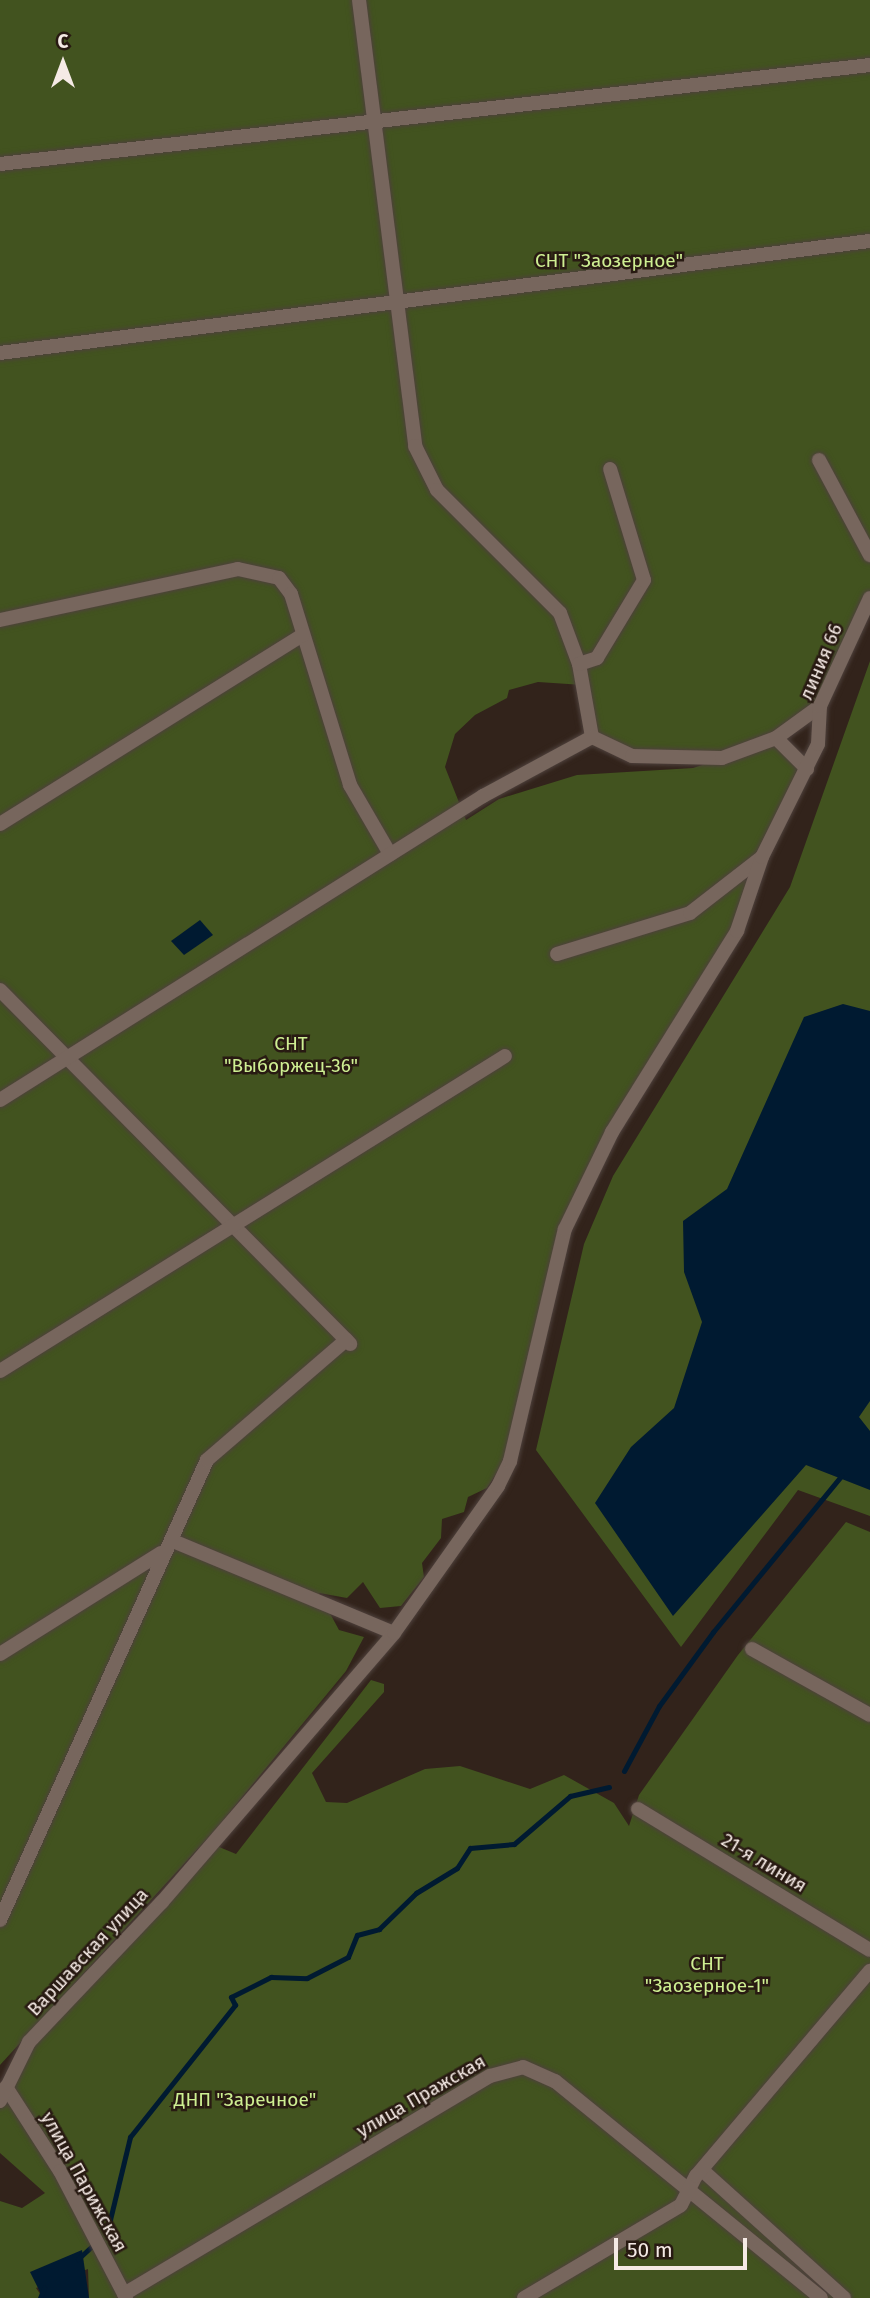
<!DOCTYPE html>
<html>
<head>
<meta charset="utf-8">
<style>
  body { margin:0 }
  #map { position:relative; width:870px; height:2298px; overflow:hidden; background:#32231b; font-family:"Fira Sans",sans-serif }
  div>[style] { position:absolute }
  .green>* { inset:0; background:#42531f }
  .water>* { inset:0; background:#001a31 }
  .stream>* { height:5px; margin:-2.5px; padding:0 2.5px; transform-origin:2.5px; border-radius:2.5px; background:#001a31 }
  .roads { filter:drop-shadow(0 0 2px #4e413c) drop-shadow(0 0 2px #4e413c) }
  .street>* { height:14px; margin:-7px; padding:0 7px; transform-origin:7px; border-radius:7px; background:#77665d }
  span { translate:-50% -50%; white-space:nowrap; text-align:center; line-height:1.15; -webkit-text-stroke:5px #281a12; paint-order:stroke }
  .park-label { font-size:19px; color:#ceef92 }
  .street-label { font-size:19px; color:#f5eae5 }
  .north { position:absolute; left:28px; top:28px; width:70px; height:70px; -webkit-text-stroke:5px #281a12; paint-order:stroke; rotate:0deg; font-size:19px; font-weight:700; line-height:28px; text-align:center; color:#f5eae5 }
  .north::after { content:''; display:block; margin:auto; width:24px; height:32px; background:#f5eae5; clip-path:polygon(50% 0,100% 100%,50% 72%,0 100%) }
  .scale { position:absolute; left:614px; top:2238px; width:133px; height:32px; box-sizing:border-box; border:4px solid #f5eae5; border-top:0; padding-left:9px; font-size:21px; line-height:24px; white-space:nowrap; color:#f5eae5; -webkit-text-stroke:5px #281a12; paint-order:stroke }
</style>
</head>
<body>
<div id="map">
  <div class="green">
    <i style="clip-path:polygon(0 0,870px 0,870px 598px,820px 706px,776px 738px,722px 758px,632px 756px,592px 737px,583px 685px,538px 682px,509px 690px,507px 698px,475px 715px,455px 734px,445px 767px,466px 820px,499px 799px,577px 775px,693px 768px,778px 740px,805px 773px,749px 900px,565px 1229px,505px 1460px,487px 1488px,468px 1497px,464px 1512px,442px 1519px,441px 1538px,422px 1563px,424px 1577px,401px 1606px,380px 1608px,363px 1582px,347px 1598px,319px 1593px,339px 1630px,364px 1637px,346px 1671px,215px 1830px,0 2065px)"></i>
    <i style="clip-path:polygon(870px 661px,870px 1516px,798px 1490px,681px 1647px,536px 1450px,584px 1244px,613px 1176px,790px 887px)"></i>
    <i style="clip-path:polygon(846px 1522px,870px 1532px,870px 2298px,89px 2298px,88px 2269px,36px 2288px,43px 2298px,0 2298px,0 2201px,22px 2208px,45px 2193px,0 2153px,0 2101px,29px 2042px,212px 1844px,236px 1854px,371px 1680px,384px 1684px,384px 1692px,312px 1773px,326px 1802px,347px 1803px,425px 1769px,460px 1766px,530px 1789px,564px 1775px,614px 1803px,629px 1826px,639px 1795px,738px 1655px)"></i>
  </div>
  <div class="water">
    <i style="clip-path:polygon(200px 920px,213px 935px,184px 955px,171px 941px)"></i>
    <i style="clip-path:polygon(843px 1004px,870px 1011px,870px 1401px,859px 1417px,870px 1431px,870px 1490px,806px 1465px,673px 1616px,595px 1503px,631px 1447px,674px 1408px,702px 1322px,684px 1272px,683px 1221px,727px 1189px,804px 1017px)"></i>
    <i style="clip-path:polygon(82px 2250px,89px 2298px,43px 2298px,30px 2272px)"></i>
  </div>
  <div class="stream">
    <i style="left:624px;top:1771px;width:74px;rotate:-61.7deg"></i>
    <i style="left:659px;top:1706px;width:92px;rotate:-53.9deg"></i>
    <i style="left:713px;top:1632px;width:202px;rotate:-50.6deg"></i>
    <i style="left:108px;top:2228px;width:94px;rotate:-76.4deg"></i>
    <i style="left:130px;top:2137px;width:169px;rotate:-51.5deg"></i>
    <i style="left:235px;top:2005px;width:9px;rotate:-117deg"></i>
    <i style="left:231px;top:1997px;width:45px;rotate:-26.6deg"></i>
    <i style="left:271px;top:1977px;width:36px;rotate:2deg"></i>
    <i style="left:307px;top:1978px;width:46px;rotate:-27.1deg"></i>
    <i style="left:348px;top:1957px;width:24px;rotate:-68deg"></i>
    <i style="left:357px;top:1935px;width:23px;rotate:-15deg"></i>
    <i style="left:379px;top:1929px;width:52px;rotate:-44.2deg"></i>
    <i style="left:416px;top:1893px;width:48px;rotate:-31.4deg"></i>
    <i style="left:457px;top:1868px;width:24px;rotate:-57deg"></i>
    <i style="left:470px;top:1848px;width:44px;rotate:-5.2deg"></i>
    <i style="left:514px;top:1844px;width:74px;rotate:-40.6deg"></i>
    <i style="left:570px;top:1796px;width:40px;rotate:-13deg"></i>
    <i style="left:78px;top:2259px;width:18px;rotate:-43deg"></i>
    <i style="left:40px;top:2298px;width:11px;rotate:-68deg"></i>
  </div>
  <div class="roads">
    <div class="street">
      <i style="left:359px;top:0;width:450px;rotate:82.8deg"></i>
      <i style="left:415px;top:446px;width:49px;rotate:63.4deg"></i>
      <i style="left:437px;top:490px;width:174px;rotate:45deg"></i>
      <i style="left:560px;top:613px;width:54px;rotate:69.6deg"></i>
      <i style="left:579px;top:664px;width:74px;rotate:79.9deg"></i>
      <i style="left:0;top:164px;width:876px;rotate:-6.49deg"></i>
      <i style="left:0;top:353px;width:877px;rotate:-7.34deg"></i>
      <i style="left:819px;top:460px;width:108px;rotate:61.8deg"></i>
      <i style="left:0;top:620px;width:243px;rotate:-12.1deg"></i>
      <i style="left:238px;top:569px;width:42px;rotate:12.4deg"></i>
      <i style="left:279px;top:578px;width:20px;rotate:53deg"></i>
      <i style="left:291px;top:594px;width:200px;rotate:72.8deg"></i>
      <i style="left:350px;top:785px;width:80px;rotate:59.9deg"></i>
      <i style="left:579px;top:664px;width:19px;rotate:-18deg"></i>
      <i style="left:597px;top:658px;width:91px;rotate:-58.9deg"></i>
      <i style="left:644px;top:580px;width:116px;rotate:-107deg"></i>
      <i style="left:592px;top:737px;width:44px;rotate:25.4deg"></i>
      <i style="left:632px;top:756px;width:90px;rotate:1.3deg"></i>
      <i style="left:722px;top:758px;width:58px;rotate:-20.3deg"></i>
      <i style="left:776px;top:738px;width:54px;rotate:-36deg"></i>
      <i style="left:776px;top:738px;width:44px;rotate:45deg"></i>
      <i style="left:0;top:824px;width:357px;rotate:-32deg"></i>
      <i style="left:557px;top:954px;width:139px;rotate:-17.1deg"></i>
      <i style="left:690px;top:913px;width:90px;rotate:-37.8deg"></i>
      <i style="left:0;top:990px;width:498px;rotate:45.3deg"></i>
      <i style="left:0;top:1100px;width:571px;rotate:-32.19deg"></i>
      <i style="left:483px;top:796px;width:124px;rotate:-28.4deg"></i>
      <i style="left:0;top:1371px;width:595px;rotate:-31.95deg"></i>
      <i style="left:173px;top:1541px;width:239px;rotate:22.6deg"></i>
      <i style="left:752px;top:1649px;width:135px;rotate:29.2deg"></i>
      <i style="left:0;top:1654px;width:190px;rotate:-32.1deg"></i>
      <i style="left:638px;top:1809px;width:271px;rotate:31.3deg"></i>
      <i style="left:0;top:1920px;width:504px;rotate:-65.77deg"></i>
      <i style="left:207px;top:1460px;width:184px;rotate:-40.8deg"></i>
      <i style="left:6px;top:2087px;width:100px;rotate:57.3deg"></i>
      <i style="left:60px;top:2171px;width:143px;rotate:62.5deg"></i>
      <i style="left:0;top:2101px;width:66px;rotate:-63.8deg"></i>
      <i style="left:29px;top:2042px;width:193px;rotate:-46.5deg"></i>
      <i style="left:162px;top:1902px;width:355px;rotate:-49.2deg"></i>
      <i style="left:394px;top:1633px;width:180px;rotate:-54.7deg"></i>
      <i style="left:498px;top:1486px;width:28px;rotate:-64deg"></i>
      <i style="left:510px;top:1461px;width:238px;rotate:-76.7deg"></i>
      <i style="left:565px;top:1229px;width:108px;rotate:-64.1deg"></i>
      <i style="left:612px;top:1132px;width:237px;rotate:-58.1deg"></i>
      <i style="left:737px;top:931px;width:78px;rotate:-71.3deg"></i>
      <i style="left:762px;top:857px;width:126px;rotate:-63.6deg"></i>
      <i style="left:818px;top:744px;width:38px;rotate:-87deg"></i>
      <i style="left:820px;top:706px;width:119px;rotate:-65.2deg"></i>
      <i style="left:702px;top:2170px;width:191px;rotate:42deg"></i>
      <i style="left:124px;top:2294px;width:426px;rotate:-30.8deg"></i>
      <i style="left:490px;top:2076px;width:34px;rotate:-15deg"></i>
      <i style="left:523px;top:2067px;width:35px;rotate:24deg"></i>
      <i style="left:555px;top:2081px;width:343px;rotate:39.2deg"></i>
      <i style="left:524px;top:2298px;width:182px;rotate:-30.6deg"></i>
      <i style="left:681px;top:2205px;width:33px;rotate:-63deg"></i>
      <i style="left:696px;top:2176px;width:269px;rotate:-49.7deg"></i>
    </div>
  </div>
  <div class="park-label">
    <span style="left:609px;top:261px">СНТ "Заозерное"</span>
    <span style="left:291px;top:1055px">СНТ<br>"Выборжец-36"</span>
    <span style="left:707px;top:1975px">СНТ<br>"Заозерное-1"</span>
    <span style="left:245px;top:2100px">ДНП "Заречное"</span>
  </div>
  <div class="street-label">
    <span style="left:821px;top:662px;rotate:-67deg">линия 66</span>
    <span style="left:764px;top:1863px;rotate:31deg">21-я линия</span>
    <span style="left:88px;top:1952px;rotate:-47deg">Варшавская улица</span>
    <span style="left:421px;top:2096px;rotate:-30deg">улица Пражская</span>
    <span style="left:84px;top:2182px;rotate:61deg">улица Парижская</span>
  </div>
  <div class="north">С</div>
  <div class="scale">50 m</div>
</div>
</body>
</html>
